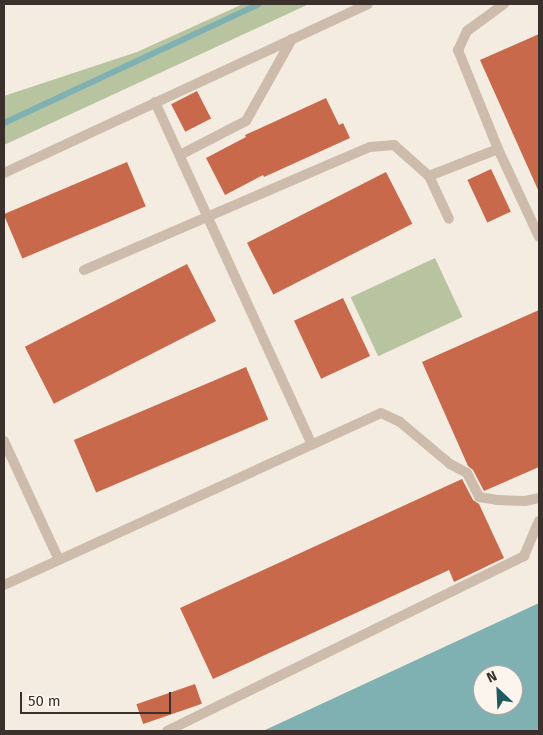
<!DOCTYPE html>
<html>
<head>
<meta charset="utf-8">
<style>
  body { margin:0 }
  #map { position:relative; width:543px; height:735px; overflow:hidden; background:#f4ebe1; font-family:"Fira Sans",sans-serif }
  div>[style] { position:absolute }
  .green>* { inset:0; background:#b8c4a0; transform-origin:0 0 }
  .water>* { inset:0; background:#7fb0b2 }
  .stream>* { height:6px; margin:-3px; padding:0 3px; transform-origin:3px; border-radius:3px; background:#7fb0b2 }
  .building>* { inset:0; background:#c8694b; transform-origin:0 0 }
  .service>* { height:10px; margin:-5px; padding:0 5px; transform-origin:5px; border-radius:5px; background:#cdbbac }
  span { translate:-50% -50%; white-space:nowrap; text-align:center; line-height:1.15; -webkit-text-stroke:4px #fbf5ee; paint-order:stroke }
  .frame { position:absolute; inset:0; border:5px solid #3b302b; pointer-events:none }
  .north { position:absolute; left:473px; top:665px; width:50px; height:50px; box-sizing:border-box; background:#fbf5ee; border:1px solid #aea6a0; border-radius:50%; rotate:335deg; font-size:14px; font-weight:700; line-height:20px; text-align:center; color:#3b302b }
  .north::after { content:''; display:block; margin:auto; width:18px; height:22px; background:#1f5a5e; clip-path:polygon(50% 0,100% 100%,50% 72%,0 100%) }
  .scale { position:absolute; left:20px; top:692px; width:151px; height:22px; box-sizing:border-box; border:2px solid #3b302b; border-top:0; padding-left:6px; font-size:15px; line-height:18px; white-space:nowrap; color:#3b302b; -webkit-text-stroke:4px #fbf5ee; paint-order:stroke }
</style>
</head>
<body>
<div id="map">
  <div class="green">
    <i style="clip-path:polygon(243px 4px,309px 4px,4px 145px,4px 96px,137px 52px)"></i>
    <i style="left:435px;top:258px;width:65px;height:93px;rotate:65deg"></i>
  </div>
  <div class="water">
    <i style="clip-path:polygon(evenodd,539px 603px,539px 731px,263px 731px,539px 603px,483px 675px,513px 675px,513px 705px,483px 705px,483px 675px)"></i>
  </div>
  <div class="stream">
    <i style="left:4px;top:123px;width:281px;rotate:-25deg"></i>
  </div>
  <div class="building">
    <i style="clip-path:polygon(539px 34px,539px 192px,480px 60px)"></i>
    <i style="left:197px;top:91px;width:31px;height:29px;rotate:63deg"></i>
    <i style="clip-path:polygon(326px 98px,339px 125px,343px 123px,350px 138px,264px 177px,263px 175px,225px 195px,206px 158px,246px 137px,245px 135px)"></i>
    <i style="left:127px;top:162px;width:48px;height:134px;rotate:67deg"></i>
    <i style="left:491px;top:169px;width:47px;height:26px;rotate:65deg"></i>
    <i style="left:386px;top:172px;width:58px;height:156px;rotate:63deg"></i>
    <i style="left:187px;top:264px;width:64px;height:182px;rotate:63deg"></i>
    <i style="left:343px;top:298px;width:64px;height:54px;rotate:65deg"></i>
    <i style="clip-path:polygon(539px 310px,539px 467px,484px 491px,473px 470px,468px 466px,422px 362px)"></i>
    <i style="left:246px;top:367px;width:57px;height:187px;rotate:67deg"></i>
    <i style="clip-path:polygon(462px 479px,473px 500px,479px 504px,504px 558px,454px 582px,449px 570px,213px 679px,180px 608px)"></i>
    <i style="left:195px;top:684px;width:21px;height:62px;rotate:71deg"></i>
  </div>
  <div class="service">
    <i style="left:504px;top:4px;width:46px;rotate:143.9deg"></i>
    <i style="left:467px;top:31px;width:21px;rotate:115deg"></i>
    <i style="left:458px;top:50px;width:107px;rotate:68deg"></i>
    <i style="left:498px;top:149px;width:97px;rotate:65deg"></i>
    <i style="left:155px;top:102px;width:377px;rotate:65.4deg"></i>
    <i style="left:180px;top:155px;width:74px;rotate:-27.3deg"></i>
    <i style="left:246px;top:121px;width:94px;rotate:-60.7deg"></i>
    <i style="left:4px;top:173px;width:401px;rotate:-24.9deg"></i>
    <i style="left:429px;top:176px;width:47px;rotate:65.1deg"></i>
    <i style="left:84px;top:270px;width:311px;rotate:-23.3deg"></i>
    <i style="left:370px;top:147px;width:24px;rotate:-5deg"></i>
    <i style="left:394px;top:145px;width:47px;rotate:41.5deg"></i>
    <i style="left:429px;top:176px;width:74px;rotate:-21.4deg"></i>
    <i style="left:4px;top:441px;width:131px;rotate:65.2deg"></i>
    <i style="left:4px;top:585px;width:414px;rotate:-24.5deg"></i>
    <i style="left:381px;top:413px;width:21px;rotate:25deg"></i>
    <i style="left:400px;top:422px;width:65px;rotate:40deg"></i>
    <i style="left:450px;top:464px;width:19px;rotate:28deg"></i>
    <i style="left:467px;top:473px;width:27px;rotate:63deg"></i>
    <i style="left:479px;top:497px;width:18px;rotate:9deg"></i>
    <i style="left:497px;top:500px;width:28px;rotate:2deg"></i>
    <i style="left:525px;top:501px;width:14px;rotate:-12deg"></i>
    <i style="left:167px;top:731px;width:398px;rotate:-26.1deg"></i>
    <i style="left:524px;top:556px;width:38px;rotate:-67deg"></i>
  </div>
  <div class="frame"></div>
  <div class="north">N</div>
  <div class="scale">50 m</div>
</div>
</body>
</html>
